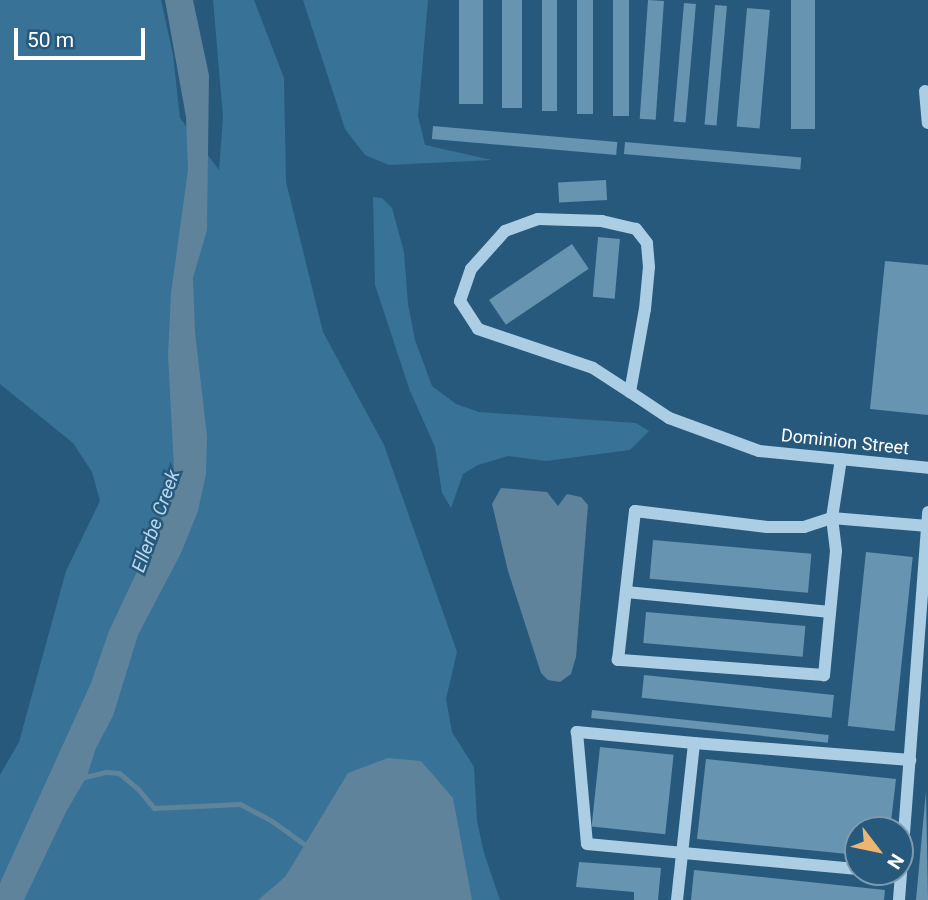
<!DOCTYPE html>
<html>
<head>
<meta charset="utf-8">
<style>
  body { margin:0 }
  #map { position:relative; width:928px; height:900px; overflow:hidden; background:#27597c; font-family:Roboto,sans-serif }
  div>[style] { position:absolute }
  .green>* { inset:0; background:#387297 }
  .water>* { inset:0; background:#5f839b }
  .stream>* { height:5px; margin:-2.5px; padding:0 2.5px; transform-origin:2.5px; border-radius:2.5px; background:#5f839b }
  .building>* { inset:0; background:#6794b1; transform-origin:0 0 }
  .minor>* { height:12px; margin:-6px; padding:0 6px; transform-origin:6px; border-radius:6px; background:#accee4 }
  span { translate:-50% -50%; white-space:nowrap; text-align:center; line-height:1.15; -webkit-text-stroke:5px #27597c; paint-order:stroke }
  .street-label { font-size:18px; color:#fff }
  .water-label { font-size:19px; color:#b7d7ec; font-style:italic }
  .north { position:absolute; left:844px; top:816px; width:70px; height:70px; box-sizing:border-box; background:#27597c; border:2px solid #7d9bb0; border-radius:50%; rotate:122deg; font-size:19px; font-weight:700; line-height:28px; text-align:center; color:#fff }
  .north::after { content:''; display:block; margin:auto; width:24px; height:32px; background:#ecb672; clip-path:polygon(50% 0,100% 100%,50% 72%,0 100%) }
  .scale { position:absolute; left:14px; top:28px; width:131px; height:32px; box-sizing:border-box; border:4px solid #fff; border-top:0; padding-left:9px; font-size:21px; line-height:24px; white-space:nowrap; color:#fff; -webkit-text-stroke:5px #27597c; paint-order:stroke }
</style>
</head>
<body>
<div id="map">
  <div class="green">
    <i style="clip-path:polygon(0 0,161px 0,173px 55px,180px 118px,219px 170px,223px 117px,213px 0,254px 0,284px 78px,286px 182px,323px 332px,384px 445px,457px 652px,446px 699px,452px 732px,474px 767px,477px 821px,484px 853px,500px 900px,0 900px,0 775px,19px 742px,66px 571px,100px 501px,92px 472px,73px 443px,0 384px)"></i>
    <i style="clip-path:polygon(303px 0,428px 0,418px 116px,425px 145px,492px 160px,389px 165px,365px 155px,345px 129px)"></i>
    <i style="clip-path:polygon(373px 197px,382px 198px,392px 208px,404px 252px,408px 304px,415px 340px,432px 386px,456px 404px,479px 412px,636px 423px,649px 431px,630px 450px,546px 461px,508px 456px,478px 465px,463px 474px,451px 508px,442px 493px,435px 447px,410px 391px,375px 285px)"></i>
  </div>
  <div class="water">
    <i style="clip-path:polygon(165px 0,193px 0,209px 75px,207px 230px,193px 278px,195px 332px,207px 436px,206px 474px,198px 511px,181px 553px,138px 635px,113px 716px,96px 748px,87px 776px,66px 812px,24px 900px,0 900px,0 883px,91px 683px,109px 631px,159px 525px,174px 468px,168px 355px,171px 293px,188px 170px,186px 117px)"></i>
    <i style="clip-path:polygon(501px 488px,547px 492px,558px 506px,567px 494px,581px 497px,588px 505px,576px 657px,571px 674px,560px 682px,548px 680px,541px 673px,508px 571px,492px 504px)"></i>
    <i style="clip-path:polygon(388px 758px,421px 761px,453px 798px,472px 900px,258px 900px,285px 877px,348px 773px)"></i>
  </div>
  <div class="stream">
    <i style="left:80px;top:778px;width:26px;rotate:-13deg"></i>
    <i style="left:105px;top:772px;width:14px;rotate:4deg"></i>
    <i style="left:119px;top:773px;width:25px;rotate:40deg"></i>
    <i style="left:138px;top:789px;width:25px;rotate:50deg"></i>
    <i style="left:154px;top:808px;width:86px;rotate:-2.7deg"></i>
    <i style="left:240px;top:804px;width:36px;rotate:28deg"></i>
    <i style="left:272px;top:821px;width:44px;rotate:35.8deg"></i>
  </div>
  <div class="building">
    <i style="left:459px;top:0;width:24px;height:104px"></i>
    <i style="left:502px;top:0;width:20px;height:108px"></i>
    <i style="left:542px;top:0;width:15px;height:111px"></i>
    <i style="left:577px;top:0;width:16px;height:114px"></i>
    <i style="left:613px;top:0;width:16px;height:116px"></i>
    <i style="left:648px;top:0;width:16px;height:119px;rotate:4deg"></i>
    <i style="left:791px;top:0;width:24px;height:129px"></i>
    <i style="left:684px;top:3px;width:12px;height:119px;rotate:5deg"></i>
    <i style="left:715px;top:5px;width:12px;height:120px;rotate:5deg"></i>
    <i style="left:747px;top:8px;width:23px;height:119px;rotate:5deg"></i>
    <i style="left:433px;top:126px;width:185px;height:13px;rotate:5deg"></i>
    <i style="left:625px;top:142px;width:177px;height:12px;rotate:5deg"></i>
    <i style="left:606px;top:180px;width:20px;height:48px;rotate:87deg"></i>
    <i style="left:598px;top:237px;width:22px;height:60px;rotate:5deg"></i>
    <i style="left:572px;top:244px;width:30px;height:100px;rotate:56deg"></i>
    <i style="clip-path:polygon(885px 261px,928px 265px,928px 415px,870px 409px)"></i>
    <i style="left:653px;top:540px;width:159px;height:39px;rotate:5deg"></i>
    <i style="left:866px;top:552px;width:47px;height:175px;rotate:6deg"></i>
    <i style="left:646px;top:612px;width:160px;height:31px;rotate:5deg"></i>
    <i style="left:644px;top:675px;width:191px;height:23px;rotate:6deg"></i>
    <i style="left:592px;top:710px;width:238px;height:8px;rotate:6deg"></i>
    <i style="left:600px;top:747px;width:74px;height:80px;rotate:6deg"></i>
    <i style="clip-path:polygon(706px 759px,896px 779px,890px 830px,858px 830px,858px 855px,697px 839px)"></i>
    <i style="clip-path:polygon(926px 791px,928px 900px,916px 900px)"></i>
    <i style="clip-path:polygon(579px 862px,661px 868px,658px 900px,634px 900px,634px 892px,576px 887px)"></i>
    <i style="clip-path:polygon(694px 870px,885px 890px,884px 900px,691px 900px)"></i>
  </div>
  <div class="minor">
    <i style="left:925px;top:91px;width:32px;rotate:85deg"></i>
    <i style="left:630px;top:392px;width:84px;rotate:-79.8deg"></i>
    <i style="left:645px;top:309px;width:42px;rotate:-84.6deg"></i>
    <i style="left:649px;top:267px;width:24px;rotate:-95deg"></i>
    <i style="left:647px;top:243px;width:18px;rotate:-128deg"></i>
    <i style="left:636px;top:229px;width:35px;rotate:-167deg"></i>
    <i style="left:602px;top:221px;width:64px;rotate:-178.2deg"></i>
    <i style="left:538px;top:219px;width:35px;rotate:160deg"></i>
    <i style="left:505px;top:231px;width:51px;rotate:131.8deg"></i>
    <i style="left:471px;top:269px;width:34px;rotate:109deg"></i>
    <i style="left:460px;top:301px;width:33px;rotate:57deg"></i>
    <i style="left:478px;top:329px;width:121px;rotate:18.7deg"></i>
    <i style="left:593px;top:368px;width:44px;rotate:33deg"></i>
    <i style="left:630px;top:392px;width:47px;rotate:33.7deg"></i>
    <i style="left:669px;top:418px;width:96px;rotate:20.1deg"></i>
    <i style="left:759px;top:451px;width:170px;rotate:5.7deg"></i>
    <i style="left:841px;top:459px;width:60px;rotate:98.7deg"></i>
    <i style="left:832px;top:518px;width:33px;rotate:83deg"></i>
    <i style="left:836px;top:551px;width:125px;rotate:95.5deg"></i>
    <i style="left:824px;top:675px;width:207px;rotate:-175.8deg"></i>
    <i style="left:618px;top:660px;width:150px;rotate:-83.5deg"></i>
    <i style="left:635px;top:511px;width:133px;rotate:6.9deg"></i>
    <i style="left:767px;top:527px;width:37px"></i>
    <i style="left:804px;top:527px;width:29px;rotate:-18deg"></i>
    <i style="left:832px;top:518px;width:96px;rotate:4.8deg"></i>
    <i style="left:626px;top:592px;width:205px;rotate:5.6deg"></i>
    <i style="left:694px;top:743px;width:118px;rotate:-174.6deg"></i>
    <i style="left:577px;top:732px;width:112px;rotate:84.9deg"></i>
    <i style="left:587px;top:844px;width:272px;rotate:5.3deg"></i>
    <i style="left:677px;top:900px;width:158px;rotate:-83.8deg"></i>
    <i style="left:694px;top:743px;width:217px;rotate:4.5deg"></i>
    <i style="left:899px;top:900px;width:389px;rotate:-85.7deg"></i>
  </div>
  <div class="street-label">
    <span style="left:845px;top:442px;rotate:6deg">Dominion Street</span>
  </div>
  <div class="water-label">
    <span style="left:156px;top:521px;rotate:-70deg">Ellerbe Creek</span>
  </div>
  <div class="north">N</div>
  <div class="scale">50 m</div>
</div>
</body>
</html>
